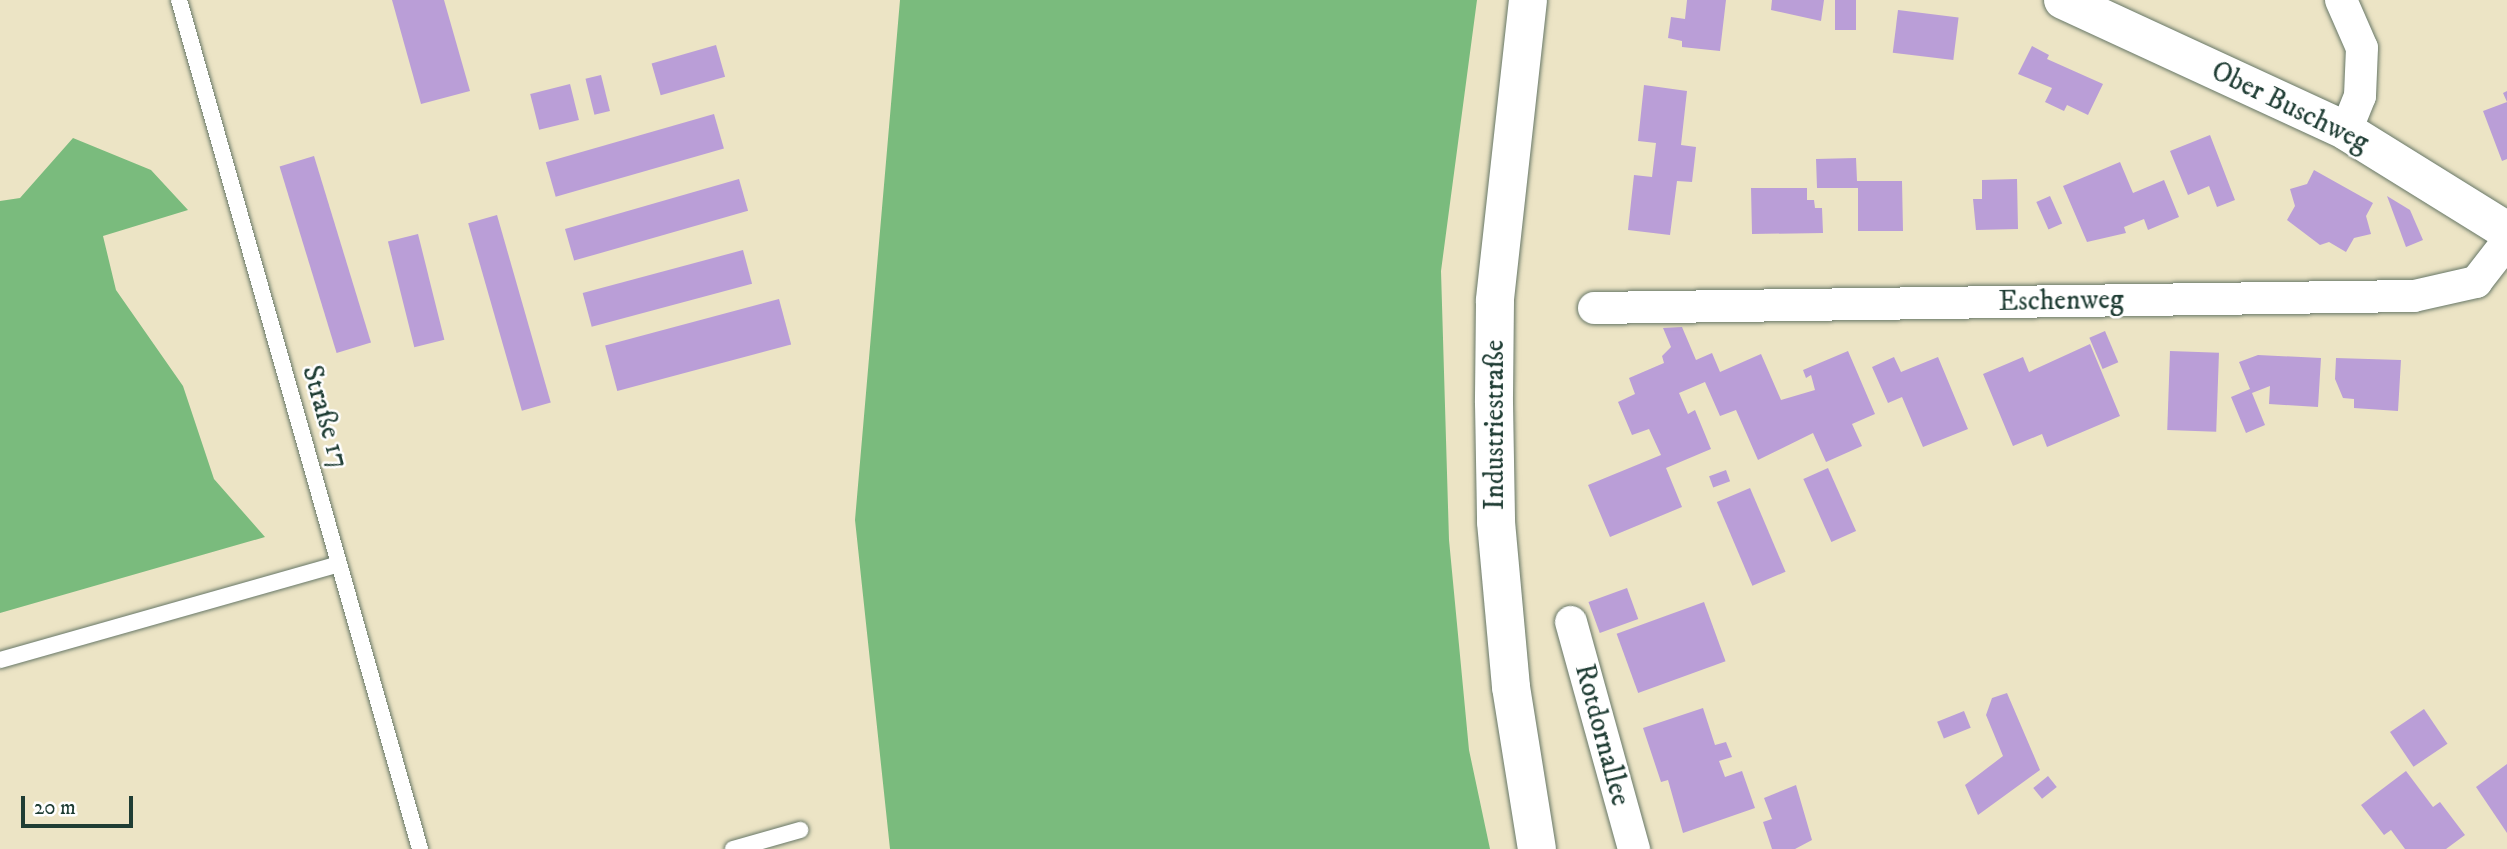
<!DOCTYPE html>
<html>
<head>
<meta charset="utf-8">
<style>
  body { margin:0 }
  #map { position:relative; width:2507px; height:849px; overflow:hidden; background:#ece4c5; font-family:"IM FELL DW Pica",serif }
  div>[style] { position:absolute }
  .forest>* { inset:0; background:#7abb7d }
  .building>* { inset:0; background:#ba9ed7; transform-origin:0 0 }
  .roads { filter:drop-shadow(0 0 2px #677767) drop-shadow(0 0 2px #677767) }
  .service>* { height:16px; margin:-8px; padding:0 8px; transform-origin:8px; border-radius:8px; background:#fff }
  .minor>* { height:32px; margin:-16px; padding:0 16px; transform-origin:16px; border-radius:16px; background:#fff }
  .tertiary>* { height:38px; margin:-19px; padding:0 19px; transform-origin:19px; border-radius:19px; background:#fff }
  .secondary>* { height:38px; margin:-19px; padding:0 19px; transform-origin:19px; border-radius:19px; background:#fff }
  span { translate:-50% -50%; white-space:nowrap; text-align:center; line-height:1.15; -webkit-text-stroke:5px #fff; paint-order:stroke }
  .street-label { font-size:28px; color:#1f3d34 }
  .scale { position:absolute; left:21px; top:796px; width:112px; height:32px; box-sizing:border-box; border:4px solid #1f3d34; border-top:0; padding-left:9px; font-size:21px; line-height:24px; white-space:nowrap; color:#1f3d34; -webkit-text-stroke:5px #fff; paint-order:stroke }
</style>
</head>
<body>
<div id="map">
  <div class="forest">
    <i style="clip-path:polygon(900px 0,1477px 0,1441px 271px,1449px 540px,1469px 750px,1490px 849px,890px 849px,855px 520px)"></i>
    <i style="clip-path:polygon(73px 138px,151px 170px,188px 210px,103px 236px,116px 290px,183px 386px,214px 479px,265px 537px,0 613px,0 201px,20px 198px)"></i>
  </div>
  <div class="building">
    <i style="clip-path:polygon(392px 0,444px 0,470px 91px,421px 104px)"></i>
    <i style="clip-path:polygon(1687px 0,1726px 0,1720px 51px,1682px 47px,1682px 41px,1668px 38px,1671px 17px,1685px 19px)"></i>
    <i style="clip-path:polygon(1772px 0,1824px 0,1821px 21px,1771px 10px)"></i>
    <i style="left:1835px;top:0;width:21px;height:30px"></i>
    <i style="left:1898px;top:10px;width:61px;height:43px;rotate:7deg"></i>
    <i style="left:716px;top:45px;width:33px;height:67px;rotate:74deg"></i>
    <i style="clip-path:polygon(2032px 46px,2049px 55px,2047px 59px,2103px 84px,2088px 115px,2067px 105px,2064px 111px,2045px 102px,2052px 88px,2018px 74px)"></i>
    <i style="left:601px;top:75px;width:37px;height:16px;rotate:76deg"></i>
    <i style="left:570px;top:84px;width:37px;height:41px;rotate:76deg"></i>
    <i style="clip-path:polygon(1644px 85px,1687px 91px,1681px 145px,1696px 147px,1694px 165px,1692px 182px,1677px 181px,1670px 235px,1628px 230px,1634px 175px,1652px 177px,1656px 143px,1638px 141px)"></i>
    <i style="clip-path:polygon(2507px 91px,2507px 159px,2502px 161px,2483px 111px,2507px 102px,2503px 93px)"></i>
    <i style="left:714px;top:114px;width:36px;height:175px;rotate:74deg"></i>
    <i style="clip-path:polygon(2210px 135px,2235px 200px,2217px 207px,2209px 186px,2188px 195px,2170px 151px)"></i>
    <i style="left:314px;top:156px;width:195px;height:36px;rotate:73deg"></i>
    <i style="clip-path:polygon(1856px 158px,1857px 181px,1902px 181px,1903px 231px,1858px 231px,1858px 188px,1817px 188px,1816px 159px)"></i>
    <i style="clip-path:polygon(2120px 162px,2133px 193px,2164px 180px,2179px 217px,2148px 230px,2144px 219px,2124px 227px,2126px 233px,2087px 242px,2063px 186px)"></i>
    <i style="clip-path:polygon(2314px 170px,2373px 203px,2366px 216px,2371px 234px,2354px 238px,2346px 252px,2329px 242px,2320px 245px,2287px 220px,2295px 206px,2290px 189px,2307px 184px)"></i>
    <i style="left:739px;top:179px;width:33px;height:181px;rotate:74deg"></i>
    <i style="clip-path:polygon(2017px 179px,2018px 229px,1976px 230px,1973px 199px,1982px 199px,1982px 180px)"></i>
    <i style="clip-path:polygon(1751px 188px,1807px 188px,1807px 200px,1814px 200px,1815px 208px,1822px 208px,1823px 233px,1752px 234px)"></i>
    <i style="left:2050px;top:196px;width:30px;height:15px;rotate:66deg"></i>
    <i style="clip-path:polygon(2387px 196px,2410px 210px,2423px 240px,2406px 247px)"></i>
    <i style="left:497px;top:215px;width:195px;height:30px;rotate:74deg"></i>
    <i style="left:418px;top:234px;width:109px;height:31px;rotate:76deg"></i>
    <i style="left:743px;top:250px;width:35px;height:166px;rotate:75deg"></i>
    <i style="left:779px;top:299px;width:47px;height:180px;rotate:75deg"></i>
    <i style="clip-path:polygon(1682px 327px,1696px 360px,1712px 353px,1720px 372px,1761px 354px,1781px 400px,1815px 390px,1811px 375px,1806px 378px,1803px 370px,1848px 351px,1875px 414px,1852px 424px,1862px 446px,1826px 462px,1813px 433px,1758px 460px,1736px 410px,1720px 416px,1705px 382px,1679px 393px,1688px 414px,1695px 410px,1711px 449px,1666px 468px,1682px 507px,1610px 537px,1588px 485px,1661px 455px,1649px 429px,1632px 435px,1618px 402px,1635px 394px,1629px 378px,1664px 363px,1662px 356px,1671px 347px,1663px 328px)"></i>
    <i style="left:2105px;top:331px;width:34px;height:17px;rotate:67deg"></i>
    <i style="clip-path:polygon(2090px 344px,2120px 416px,2047px 447px,2042px 434px,2013px 446px,1983px 374px,2023px 357px,2029px 372px)"></i>
    <i style="left:2170px;top:351px;width:49px;height:79px;rotate:2deg"></i>
    <i style="clip-path:polygon(2258px 355px,2321px 358px,2318px 407px,2269px 404px,2270px 386px,2252px 393px,2265px 425px,2246px 433px,2231px 397px,2250px 389px,2239px 362px)"></i>
    <i style="clip-path:polygon(1894px 357px,1901px 372px,1938px 357px,1968px 429px,1923px 447px,1902px 397px,1888px 403px,1872px 367px)"></i>
    <i style="clip-path:polygon(2336px 358px,2401px 360px,2398px 411px,2354px 408px,2354px 399px,2343px 398px,2335px 379px)"></i>
    <i style="left:1828px;top:468px;width:69px;height:27px;rotate:66deg"></i>
    <i style="left:1726px;top:470px;width:12px;height:18px;rotate:70deg"></i>
    <i style="left:1750px;top:488px;width:91px;height:36px;rotate:67deg"></i>
    <i style="left:1627px;top:588px;width:33px;height:41px;rotate:70deg"></i>
    <i style="left:1704px;top:602px;width:63px;height:93px;rotate:70deg"></i>
    <i style="clip-path:polygon(2007px 693px,2040px 770px,1978px 815px,1965px 785px,2003px 756px,1986px 715px,1992px 698px)"></i>
    <i style="clip-path:polygon(1703px 708px,1715px 745px,1726px 742px,1732px 757px,1719px 761px,1725px 777px,1742px 771px,1755px 808px,1683px 833px,1668px 780px,1661px 782px,1643px 728px)"></i>
    <i style="left:2424px;top:709px;width:42px;height:41px;rotate:56deg"></i>
    <i style="left:1964px;top:711px;width:18px;height:29px;rotate:68deg"></i>
    <i style="clip-path:polygon(2507px 764px,2507px 833px,2476px 787px)"></i>
    <i style="clip-path:polygon(2406px 771px,2433px 807px,2440px 802px,2465px 835px,2446px 849px,2405px 849px,2391px 830px,2384px 835px,2361px 805px)"></i>
    <i style="left:2048px;top:776px;width:14px;height:19px;rotate:51deg"></i>
    <i style="clip-path:polygon(1796px 785px,1812px 840px,1795px 849px,1772px 849px,1763px 822px,1772px 819px,1764px 798px)"></i>
  </div>
  <div class="roads">
    <div class="service">
      <i style="left:179px;top:0;width:883px;rotate:74.15deg"></i>
      <i style="left:0;top:660px;width:352px;rotate:-15.8deg"></i>
      <i style="left:733px;top:849px;width:70px;rotate:-15.8deg"></i>
    </div>
    <div class="minor">
      <i style="left:2341px;top:0;width:52px;rotate:66.4deg"></i>
      <i style="left:2362px;top:48px;width:48px;rotate:92.4deg"></i>
      <i style="left:2360px;top:96px;width:38px;rotate:112deg"></i>
      <i style="left:1594px;top:308px;width:820px;rotate:-0.84deg"></i>
      <i style="left:2414px;top:296px;width:64px;rotate:-12.7deg"></i>
      <i style="left:2476px;top:282px;width:51px;rotate:-52.2deg"></i>
      <i style="left:1571px;top:622px;width:236px;rotate:74.5deg"></i>
    </div>
    <div class="tertiary">
      <i style="left:2063px;top:0;width:312px;rotate:24.8deg"></i>
      <i style="left:2346px;top:131px;width:190px;rotate:31.8deg"></i>
    </div>
    <div class="secondary">
      <i style="left:1528px;top:0;width:303px;rotate:96.3deg"></i>
      <i style="left:1495px;top:301px;width:102px;rotate:90.6deg"></i>
      <i style="left:1494px;top:403px;width:119px;rotate:89deg"></i>
      <i style="left:1496px;top:522px;width:166px;rotate:84.8deg"></i>
      <i style="left:1511px;top:687px;width:164px;rotate:80.9deg"></i>
    </div>
  </div>
  <div class="street-label">
    <span style="left:2290px;top:107px;rotate:26deg">Ober Buschweg</span>
    <span style="left:2061px;top:301px;rotate:-1deg">Eschenweg</span>
    <span style="left:325px;top:417px;rotate:74deg">Straße 17</span>
    <span style="left:1495px;top:425px;rotate:-90deg">Industriestraße</span>
    <span style="left:1602px;top:735px;rotate:75deg">Rotdornallee</span>
  </div>
  <div class="scale">20 m</div>
</div>
</body>
</html>
